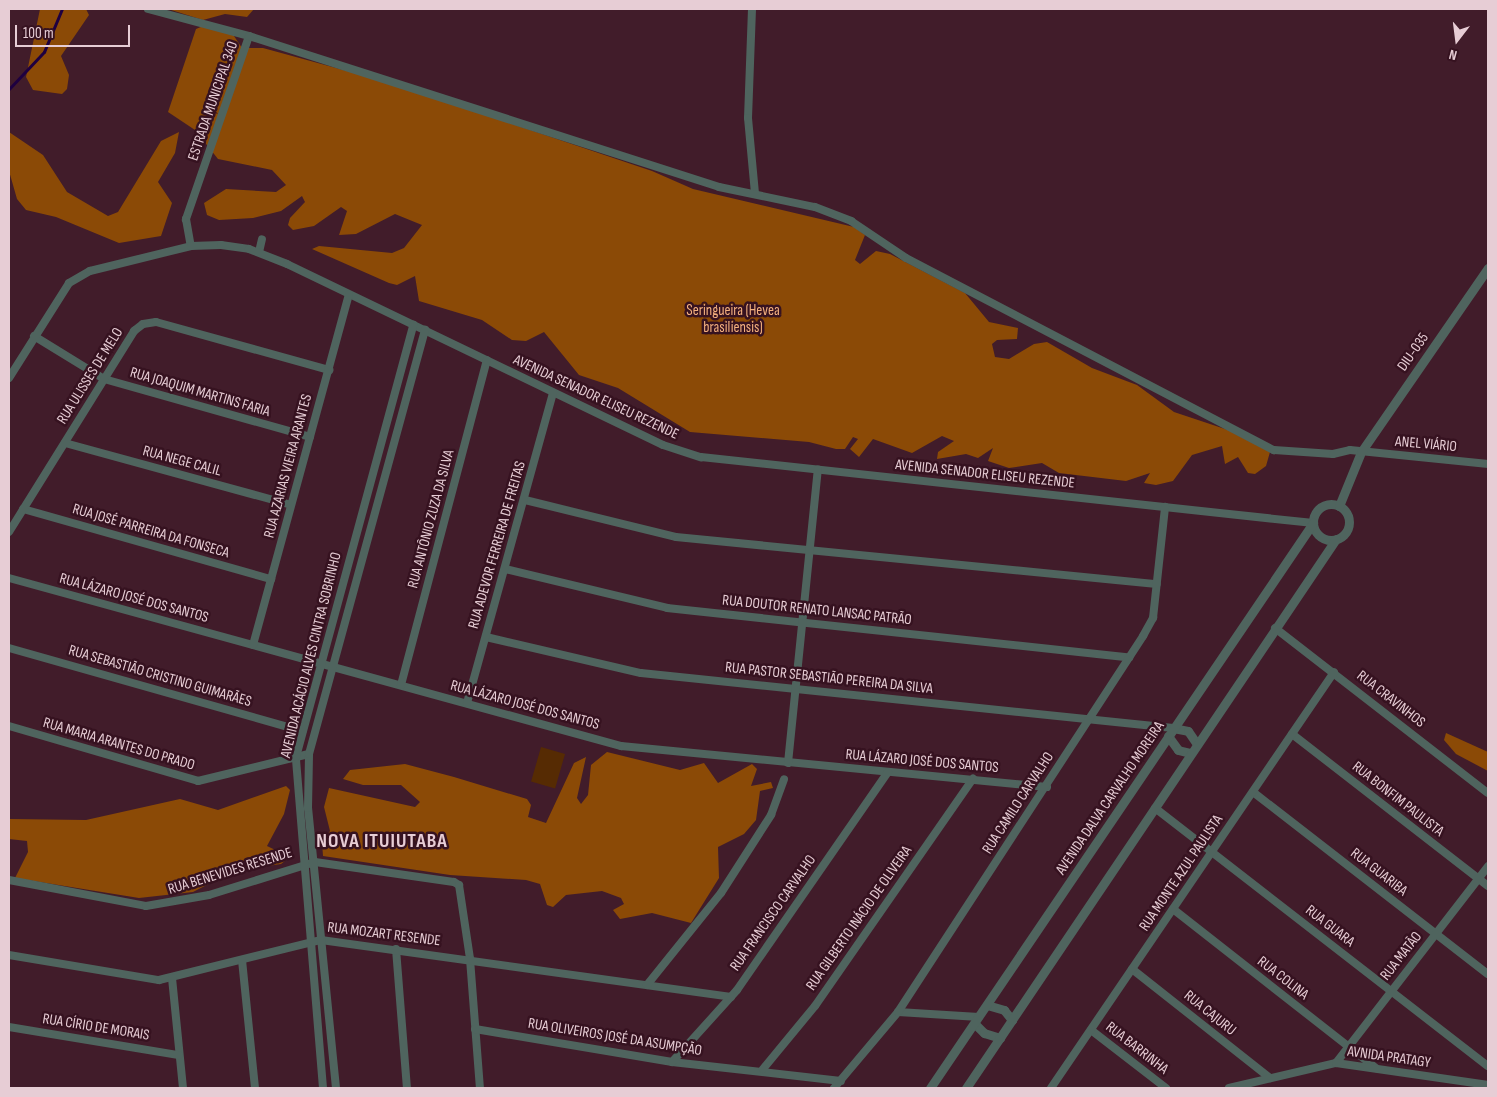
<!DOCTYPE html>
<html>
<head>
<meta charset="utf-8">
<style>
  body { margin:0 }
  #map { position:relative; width:1497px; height:1097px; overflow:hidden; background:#411c2a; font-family:"Sofia Sans Condensed",sans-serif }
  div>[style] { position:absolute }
  .green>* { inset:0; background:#562b03; transform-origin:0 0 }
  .forest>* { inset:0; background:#8b4a06 }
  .stream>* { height:2.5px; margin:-1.25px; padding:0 1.25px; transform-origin:1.25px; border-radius:1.25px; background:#1e0040 }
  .minor>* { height:8px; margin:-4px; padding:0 4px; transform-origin:4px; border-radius:4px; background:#4f645e }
  .tertiary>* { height:9px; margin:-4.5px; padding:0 4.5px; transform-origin:4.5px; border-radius:4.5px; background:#4f645e }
  .tertiary>.ring { margin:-4.5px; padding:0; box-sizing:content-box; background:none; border:9px solid #4f645e; border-radius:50% }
  span { translate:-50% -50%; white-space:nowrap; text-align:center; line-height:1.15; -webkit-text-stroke:5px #361220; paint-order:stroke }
  .street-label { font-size:15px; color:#e7cdd5 }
  .park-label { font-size:15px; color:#f4b17f }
  .district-label { font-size:20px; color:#e7cdd5; font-weight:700; letter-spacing:1px }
  .frame { position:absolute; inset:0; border:10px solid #e7cdd5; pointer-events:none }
  .north { position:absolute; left:1432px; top:15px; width:50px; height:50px; -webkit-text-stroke:4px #361220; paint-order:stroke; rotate:195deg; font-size:14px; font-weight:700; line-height:20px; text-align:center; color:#e7cdd5 }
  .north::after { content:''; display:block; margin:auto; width:18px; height:22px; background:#e7cdd5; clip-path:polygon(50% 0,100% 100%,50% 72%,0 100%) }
  .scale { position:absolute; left:15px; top:25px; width:115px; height:22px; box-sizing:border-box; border:2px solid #e7cdd5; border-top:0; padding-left:6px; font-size:15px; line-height:18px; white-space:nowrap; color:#e7cdd5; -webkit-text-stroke:4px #361220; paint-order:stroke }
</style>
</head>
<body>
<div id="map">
  <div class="green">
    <i style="left:541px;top:747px;width:25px;height:36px;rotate:16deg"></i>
  </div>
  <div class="forest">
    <i style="clip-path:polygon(40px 9px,86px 9px,89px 15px,61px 56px,69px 75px,67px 89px,62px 94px,33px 90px,26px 77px)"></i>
    <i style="clip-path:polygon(168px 9px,254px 9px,247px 17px,225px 14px,203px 20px)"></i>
    <i style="clip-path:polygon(203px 26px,230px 30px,242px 48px,263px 48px,391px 83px,652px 171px,693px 189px,854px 227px,865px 235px,855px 260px,860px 264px,876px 251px,890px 254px,965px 293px,989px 322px,1018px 328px,1017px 339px,997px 340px,992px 344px,995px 357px,1009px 359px,1034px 344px,1047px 342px,1092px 368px,1137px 385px,1174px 412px,1228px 430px,1270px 452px,1266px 466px,1255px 474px,1248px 473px,1238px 457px,1225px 464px,1222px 446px,1192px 455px,1173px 481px,1156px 485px,1144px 483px,1150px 473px,1126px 481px,1059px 473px,1042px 463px,1009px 468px,988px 461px,993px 448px,978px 458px,966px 454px,937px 459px,938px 452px,954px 441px,942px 436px,912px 453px,873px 439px,859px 457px,850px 449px,858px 439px,853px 437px,845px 449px,836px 449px,809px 442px,690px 432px,618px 388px,579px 375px,544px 332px,526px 341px,512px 340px,482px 320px,419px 301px,415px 276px,397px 285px,389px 283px,312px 249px,319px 246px,392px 253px,404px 248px,422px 225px,395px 214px,356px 234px,339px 235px,347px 211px,341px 207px,314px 226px,293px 230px,288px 225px,290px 218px,305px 202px,302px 196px,281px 211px,253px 218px,219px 220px,207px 215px,204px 203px,226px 189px,276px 192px,286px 185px,272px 170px,218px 159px,195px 130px,168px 112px,196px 29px)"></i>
    <i style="clip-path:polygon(9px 132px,43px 155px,67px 192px,108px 216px,118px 212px,161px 141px,179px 132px,175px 153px,158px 182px,172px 203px,161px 236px,119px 243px,56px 217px,26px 210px,17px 199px,9px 171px)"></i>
    <i style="clip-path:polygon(1446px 733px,1488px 752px,1488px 771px,1456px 754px,1444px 740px)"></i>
    <i style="clip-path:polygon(607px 752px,680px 770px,704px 763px,718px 783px,752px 764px,757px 769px,751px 786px,771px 782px,773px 788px,760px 791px,756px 820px,744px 834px,718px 847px,719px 878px,691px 923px,652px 913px,620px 919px,613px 910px,624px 904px,621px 898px,602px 891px,566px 895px,553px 907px,547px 905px,540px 884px,526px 880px,450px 875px,323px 856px,322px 843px,330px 831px,324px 807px,329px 788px,415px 807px,420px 802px,401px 785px,363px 785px,343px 779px,350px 770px,405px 764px,454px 777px,527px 799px,531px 805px,528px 817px,546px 823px,574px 763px,586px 757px,577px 798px,581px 804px,588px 795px,591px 765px)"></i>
    <i style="clip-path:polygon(286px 786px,290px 790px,284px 814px,267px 846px,290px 857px,281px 864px,234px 871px,193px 892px,139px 898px,15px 878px,28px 852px,27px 841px,9px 839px,9px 819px,86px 820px,180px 799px,218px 810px)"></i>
  </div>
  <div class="stream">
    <i style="left:9px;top:89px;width:51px;rotate:-46.6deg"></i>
    <i style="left:44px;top:52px;width:47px;rotate:-67.3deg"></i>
  </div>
  <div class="minor">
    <i style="left:148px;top:9px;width:105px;rotate:15deg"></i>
    <i style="left:249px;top:36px;width:194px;rotate:109deg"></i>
    <i style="left:186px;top:219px;width:27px;rotate:80deg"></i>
    <i style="left:752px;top:9px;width:109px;rotate:92.1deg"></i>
    <i style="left:748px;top:118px;width:75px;rotate:84.7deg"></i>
    <i style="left:249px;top:36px;width:494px;rotate:17.8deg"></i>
    <i style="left:719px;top:187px;width:98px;rotate:11.8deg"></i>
    <i style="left:815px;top:207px;width:39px;rotate:21deg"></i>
    <i style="left:851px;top:221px;width:66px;rotate:33.9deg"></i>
    <i style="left:906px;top:258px;width:415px;rotate:27.6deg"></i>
    <i style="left:1274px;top:450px;width:59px;rotate:3.9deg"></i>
    <i style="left:1333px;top:454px;width:17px;rotate:-13deg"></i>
    <i style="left:1350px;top:450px;width:139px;rotate:5.8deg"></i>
    <i style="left:259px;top:252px;width:13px;rotate:-77deg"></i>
    <i style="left:34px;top:336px;width:82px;rotate:31.6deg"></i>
    <i style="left:104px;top:379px;width:214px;rotate:15.7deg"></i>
    <i style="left:9px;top:378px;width:112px;rotate:-57.7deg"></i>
    <i style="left:69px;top:283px;width:24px;rotate:-30deg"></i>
    <i style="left:90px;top:271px;width:104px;rotate:-13.9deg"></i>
    <i style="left:191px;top:246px;width:30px;rotate:-2deg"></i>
    <i style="left:221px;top:245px;width:28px;rotate:8deg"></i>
    <i style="left:249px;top:249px;width:41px;rotate:21.5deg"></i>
    <i style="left:287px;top:264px;width:417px;rotate:25.7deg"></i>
    <i style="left:663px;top:445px;width:40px;rotate:18deg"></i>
    <i style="left:701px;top:457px;width:616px;rotate:6.16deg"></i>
    <i style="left:65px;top:443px;width:234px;rotate:15.3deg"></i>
    <i style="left:525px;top:500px;width:155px;rotate:13.8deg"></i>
    <i style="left:676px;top:537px;width:483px;rotate:5.6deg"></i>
    <i style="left:23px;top:509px;width:258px;rotate:15.8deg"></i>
    <i style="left:9px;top:532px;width:237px;rotate:-58.1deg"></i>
    <i style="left:134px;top:331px;width:11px;rotate:-38deg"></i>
    <i style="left:143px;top:324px;width:13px;rotate:-9deg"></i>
    <i style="left:156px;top:322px;width:180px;rotate:15.5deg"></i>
    <i style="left:505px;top:569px;width:167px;rotate:13.5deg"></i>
    <i style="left:667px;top:608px;width:465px;rotate:6.1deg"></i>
    <i style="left:9px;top:578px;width:635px;rotate:15.35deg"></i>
    <i style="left:621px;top:746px;width:428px;rotate:5.5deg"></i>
    <i style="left:1275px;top:628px;width:269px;rotate:37.8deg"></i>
    <i style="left:486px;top:637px;width:159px;rotate:13.1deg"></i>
    <i style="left:641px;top:673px;width:535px;rotate:5.9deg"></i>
    <i style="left:253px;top:645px;width:363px;rotate:-74.7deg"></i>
    <i style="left:9px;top:648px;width:305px;rotate:15.8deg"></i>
    <i style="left:401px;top:685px;width:336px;rotate:-75.2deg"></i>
    <i style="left:467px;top:703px;width:322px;rotate:-74.5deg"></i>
    <i style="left:9px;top:726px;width:197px;rotate:16.2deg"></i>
    <i style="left:198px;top:781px;width:114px;rotate:-13.7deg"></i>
    <i style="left:1292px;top:734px;width:248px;rotate:37.8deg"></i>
    <i style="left:788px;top:763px;width:295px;rotate:-84.2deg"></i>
    <i style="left:1253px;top:792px;width:297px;rotate:37.8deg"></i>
    <i style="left:1155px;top:808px;width:421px;rotate:37.8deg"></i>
    <i style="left:9px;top:880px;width:139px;rotate:10.7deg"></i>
    <i style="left:146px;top:906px;width:64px;rotate:-9.9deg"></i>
    <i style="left:209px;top:895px;width:111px;rotate:-17.3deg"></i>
    <i style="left:315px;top:862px;width:140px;rotate:8.2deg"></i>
    <i style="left:454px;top:882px;width:6px;rotate:31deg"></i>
    <i style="left:459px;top:885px;width:75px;rotate:81.5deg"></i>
    <i style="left:470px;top:959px;width:129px;rotate:85.6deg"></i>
    <i style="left:1173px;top:909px;width:258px;rotate:38.1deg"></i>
    <i style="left:396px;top:949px;width:139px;rotate:85.5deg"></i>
    <i style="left:9px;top:955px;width:152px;rotate:9.5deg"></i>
    <i style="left:159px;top:980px;width:167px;rotate:-13.9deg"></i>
    <i style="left:321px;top:940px;width:414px;rotate:7.9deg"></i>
    <i style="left:242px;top:960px;width:129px;rotate:84.2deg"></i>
    <i style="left:1132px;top:969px;width:176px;rotate:38.3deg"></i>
    <i style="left:172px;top:978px;width:111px;rotate:84.3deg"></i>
    <i style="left:647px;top:985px;width:118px;rotate:-51.2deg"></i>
    <i style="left:721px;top:893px;width:93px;rotate:-57.3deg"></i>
    <i style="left:771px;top:815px;width:38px;rotate:-70deg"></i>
    <i style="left:898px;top:1012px;width:81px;rotate:3.5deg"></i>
    <i style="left:9px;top:1027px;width:172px;rotate:9.4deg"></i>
    <i style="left:475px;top:1029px;width:200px;rotate:9.5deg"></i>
    <i style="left:672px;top:1062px;width:170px;rotate:6.4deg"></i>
    <i style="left:1091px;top:1030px;width:95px;rotate:37.7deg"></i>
    <i style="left:672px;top:1062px;width:97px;rotate:-47.9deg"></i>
    <i style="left:737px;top:990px;width:265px;rotate:-55.3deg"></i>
    <i style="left:1336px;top:1063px;width:249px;rotate:-52.3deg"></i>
    <i style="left:763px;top:1069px;width:82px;rotate:-50.5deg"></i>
    <i style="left:815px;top:1006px;width:277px;rotate:-55.2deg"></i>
    <i style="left:323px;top:1088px;width:332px;rotate:-94.7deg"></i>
    <i style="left:296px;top:757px;width:448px;rotate:-74.8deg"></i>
    <i style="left:336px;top:1088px;width:281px;rotate:-95.7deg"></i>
    <i style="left:308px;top:808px;width:54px;rotate:-88.9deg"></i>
    <i style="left:309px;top:754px;width:440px;rotate:-74.7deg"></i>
    <i style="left:834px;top:1088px;width:99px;rotate:-49.9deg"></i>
    <i style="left:898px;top:1012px;width:449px;rotate:-56.9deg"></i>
    <i style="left:1143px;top:636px;width:21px;rotate:-61deg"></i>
    <i style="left:1153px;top:618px;width:112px;rotate:-83.8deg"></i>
    <i style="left:1051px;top:1088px;width:503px;rotate:-55.77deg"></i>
    <i style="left:1229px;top:1088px;width:110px;rotate:-13.2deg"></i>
    <i style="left:1336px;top:1063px;width:154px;rotate:8.2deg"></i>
  </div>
  <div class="tertiary">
    <i class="ring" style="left:1313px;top:504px;width:27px;height:27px"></i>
    <i style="left:1339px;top:506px;width:58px;rotate:-67.8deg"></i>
    <i style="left:1361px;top:452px;width:224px;rotate:-55.4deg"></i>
    <i style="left:1173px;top:728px;width:15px;rotate:11deg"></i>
    <i style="left:1188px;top:731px;width:14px;rotate:56deg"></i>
    <i style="left:1168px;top:736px;width:17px;rotate:54deg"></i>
    <i style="left:1178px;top:750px;width:12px;rotate:14deg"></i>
    <i style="left:987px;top:1005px;width:18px;rotate:16deg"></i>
    <i style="left:1004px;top:1010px;width:13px;rotate:51deg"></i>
    <i style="left:975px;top:1024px;width:13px;rotate:45deg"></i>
    <i style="left:984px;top:1033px;width:17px;rotate:17deg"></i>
    <i style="left:930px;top:1088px;width:683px;rotate:-55.87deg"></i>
    <i style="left:966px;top:1088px;width:662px;rotate:-56.02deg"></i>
  </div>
  <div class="street-label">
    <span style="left:213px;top:101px;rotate:-71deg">ESTRADA MUNICIPAL 340</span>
    <span style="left:1413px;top:352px;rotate:-55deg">DIU-035</span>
    <span style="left:90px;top:376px;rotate:-58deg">RUA ULISSES DE MELO</span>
    <span style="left:200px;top:392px;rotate:16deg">RUA JOAQUIM MARTINS FARIA</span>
    <span style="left:596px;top:397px;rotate:25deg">AVENIDA SENADOR ELISEU REZENDE</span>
    <span style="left:1426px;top:444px;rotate:5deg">ANEL VIÁRIO</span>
    <span style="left:182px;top:461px;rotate:15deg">RUA NEGE CALIL</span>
    <span style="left:288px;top:466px;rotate:-75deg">RUA AZARIAS VIEIRA ARANTES</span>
    <span style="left:985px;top:474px;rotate:6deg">AVENIDA SENADOR ELISEU REZENDE</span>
    <span style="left:431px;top:519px;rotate:-75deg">RUA ANTÔNIO ZUZA DA SILVA</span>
    <span style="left:151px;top:531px;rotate:16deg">RUA JOSÉ PARREIRA DA FONSECA</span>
    <span style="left:497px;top:545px;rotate:-74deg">RUA ADEVOR FERREIRA DE FREITAS</span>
    <span style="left:134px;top:598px;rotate:15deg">RUA LÁZARO JOSÉ DOS SANTOS</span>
    <span style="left:817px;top:610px;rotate:6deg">RUA DOUTOR RENATO LANSAC PATRÃO</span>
    <span style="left:311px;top:655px;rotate:-76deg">AVENIDA ACÁCIO ALVES CINTRA SOBRINHO</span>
    <span style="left:160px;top:676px;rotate:16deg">RUA SEBASTIÃO CRISTINO GUIMARÃES</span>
    <span style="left:829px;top:678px;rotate:6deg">RUA PASTOR SEBASTIÃO PEREIRA DA SILVA</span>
    <span style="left:1391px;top:699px;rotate:38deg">RUA CRAVINHOS</span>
    <span style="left:525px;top:705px;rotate:15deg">RUA LÁZARO JOSÉ DOS SANTOS</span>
    <span style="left:119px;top:744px;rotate:16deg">RUA MARIA ARANTES DO PRADO</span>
    <span style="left:922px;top:761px;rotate:5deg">RUA LÁZARO JOSÉ DOS SANTOS</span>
    <span style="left:1110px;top:798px;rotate:-56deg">AVENIDA DALVA CARVALHO MOREIRA</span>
    <span style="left:1398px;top:799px;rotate:38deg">RUA BONFIM PAULISTA</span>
    <span style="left:1018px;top:803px;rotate:-57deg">RUA CAMILO CARVALHO</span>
    <span style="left:230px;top:871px;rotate:-17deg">RUA BENEVIDES RESENDE</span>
    <span style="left:1379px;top:872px;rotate:38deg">RUA GUARIBA</span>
    <span style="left:1181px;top:873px;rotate:-56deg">RUA MONTE AZUL PAULISTA</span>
    <span style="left:773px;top:913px;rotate:-55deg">RUA FRANCISCO CARVALHO</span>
    <span style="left:859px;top:918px;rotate:-55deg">RUA GILBERTO INÁCIO DE OLIVEIRA</span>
    <span style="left:1330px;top:926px;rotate:38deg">RUA GUARA</span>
    <span style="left:384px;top:934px;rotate:7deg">RUA MOZART RESENDE</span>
    <span style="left:1401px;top:956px;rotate:-52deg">RUA MATÃO</span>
    <span style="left:1283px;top:978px;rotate:38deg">RUA COLINA</span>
    <span style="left:1210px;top:1013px;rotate:39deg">RUA CAJURU</span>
    <span style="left:96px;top:1027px;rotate:9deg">RUA CÍRIO DE MORAIS</span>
    <span style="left:615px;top:1037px;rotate:9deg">RUA OLIVEIROS JOSÉ DA ASUMPÇÃO</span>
    <span style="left:1137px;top:1048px;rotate:38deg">RUA BARRINHA</span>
    <span style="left:1389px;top:1057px;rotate:8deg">AVNIDA PRATAGY</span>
  </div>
  <div class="park-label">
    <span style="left:733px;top:319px">Seringueira (Hevea<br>brasiliensis)</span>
  </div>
  <div class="district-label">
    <span style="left:382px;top:841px">NOVA ITUIUTABA</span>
  </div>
  <div class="frame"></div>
  <div class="north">N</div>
  <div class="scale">100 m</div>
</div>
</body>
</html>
